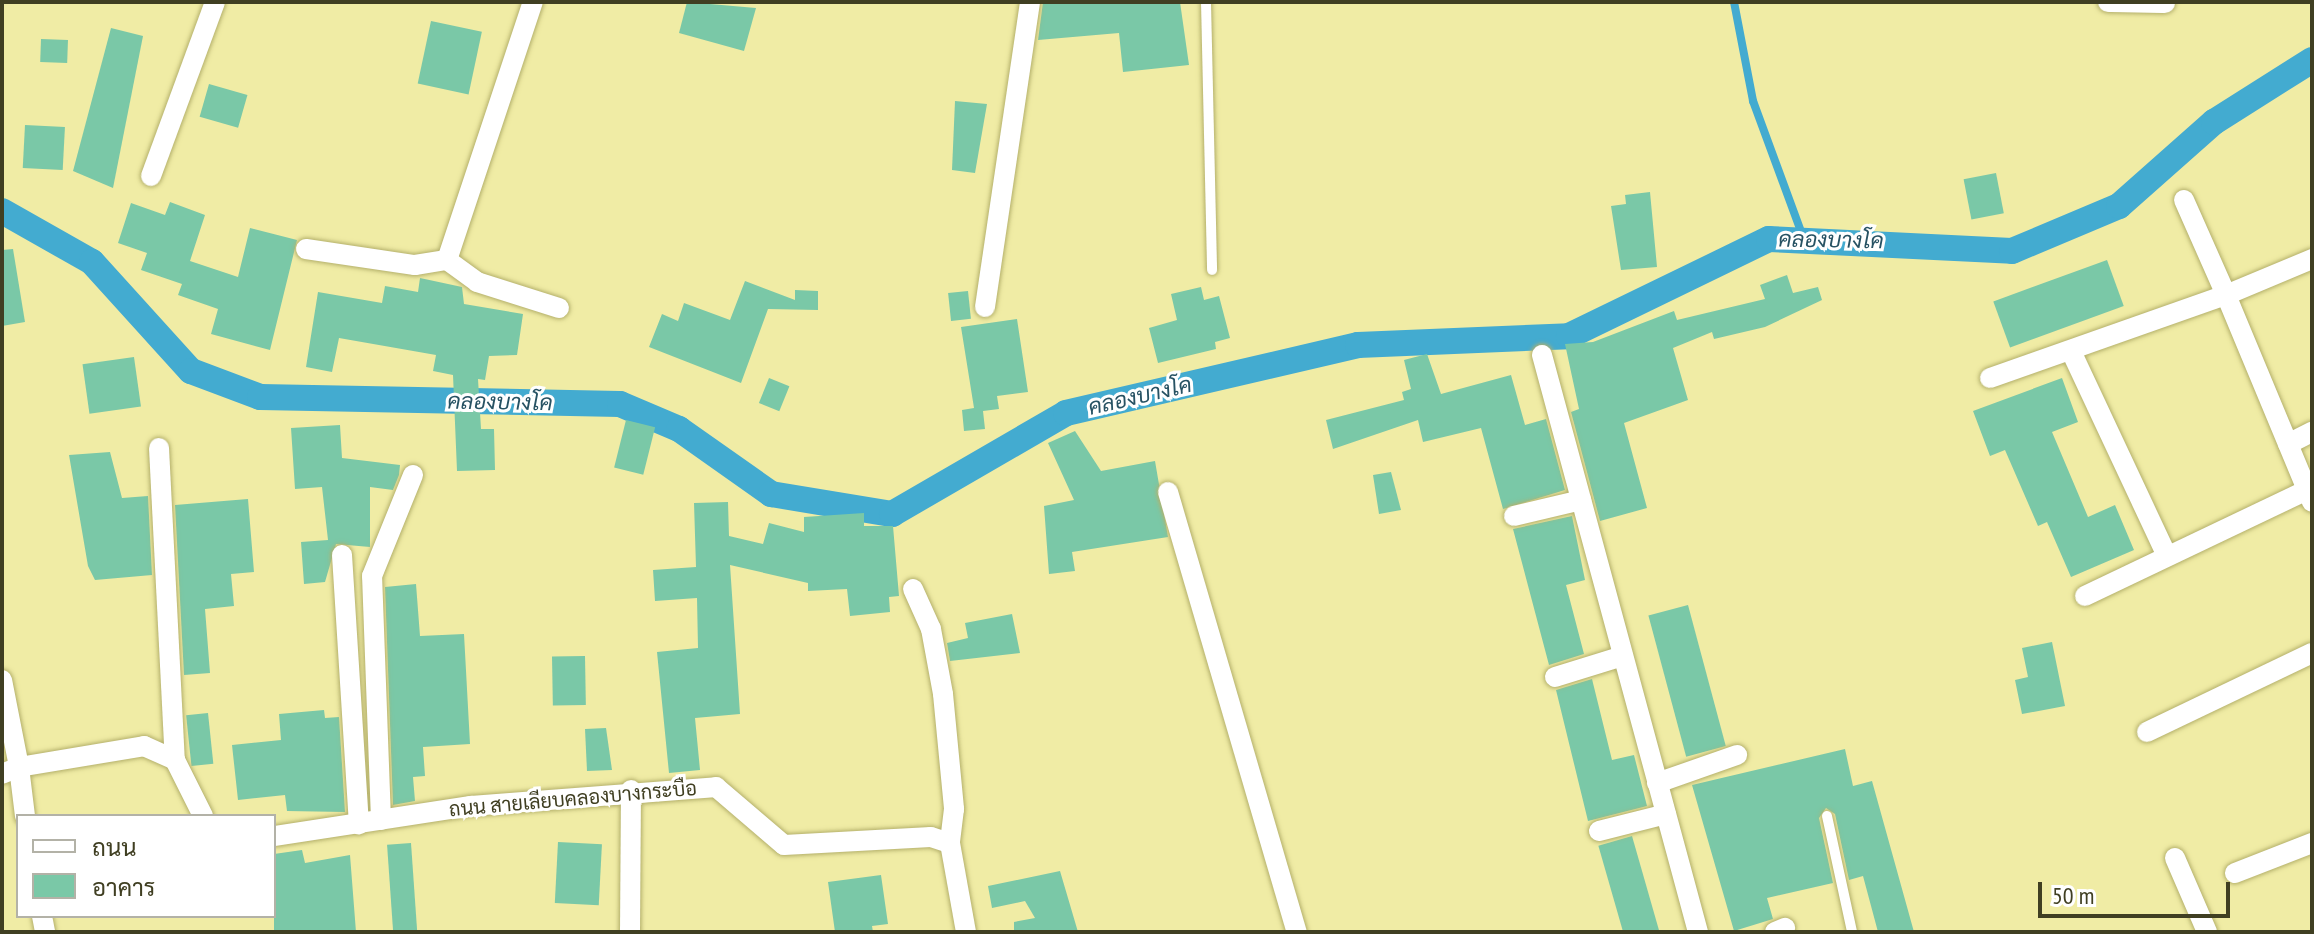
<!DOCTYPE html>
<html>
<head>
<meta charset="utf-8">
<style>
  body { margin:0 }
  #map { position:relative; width:2314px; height:934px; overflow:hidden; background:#f0eca5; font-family:"PT Sans Narrow",Sarabun,sans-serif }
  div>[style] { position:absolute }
  .stream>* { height:8px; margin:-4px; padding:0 4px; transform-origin:4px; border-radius:4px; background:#43abd0 }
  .canal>* { height:26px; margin:-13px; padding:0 13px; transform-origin:13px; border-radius:13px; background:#43abd0 }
  .building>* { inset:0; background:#7ac8a7; transform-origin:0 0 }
  .roads { filter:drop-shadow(0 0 2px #b4b06b) drop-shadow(0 0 2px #b4b06b) }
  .lane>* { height:10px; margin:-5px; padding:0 5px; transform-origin:5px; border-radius:5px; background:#fff }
  .street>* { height:20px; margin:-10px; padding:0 10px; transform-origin:10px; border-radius:10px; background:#fff }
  span { translate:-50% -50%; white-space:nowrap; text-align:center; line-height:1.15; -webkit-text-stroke:6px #fff; paint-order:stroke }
  .street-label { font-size:20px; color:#403f22 }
  .water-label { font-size:22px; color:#275263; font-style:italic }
  .frame { position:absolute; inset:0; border:4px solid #403f22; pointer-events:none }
  .legend { position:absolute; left:16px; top:814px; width:260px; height:104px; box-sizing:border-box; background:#fff; border:2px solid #b3b2a7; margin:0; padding:10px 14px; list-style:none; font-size:24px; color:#403f22 }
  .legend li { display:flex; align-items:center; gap:16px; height:40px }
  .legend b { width:40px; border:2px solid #b3b2a7 }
  .scale { position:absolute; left:2038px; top:882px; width:192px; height:36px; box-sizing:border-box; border:4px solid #403f22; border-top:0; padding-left:10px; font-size:24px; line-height:28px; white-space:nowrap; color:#403f22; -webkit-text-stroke:6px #fff; paint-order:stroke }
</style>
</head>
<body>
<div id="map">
  <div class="stream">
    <i style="left:1734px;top:2px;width:101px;rotate:79.1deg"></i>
    <i style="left:1753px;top:101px;width:145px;rotate:69.8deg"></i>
  </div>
  <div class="canal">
    <i style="left:2px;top:211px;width:103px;rotate:29.5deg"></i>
    <i style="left:92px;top:262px;width:147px;rotate:47.8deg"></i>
    <i style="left:191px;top:371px;width:74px;rotate:20.6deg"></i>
    <i style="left:260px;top:397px;width:360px;rotate:1.1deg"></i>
    <i style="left:620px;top:404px;width:64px;rotate:23deg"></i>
    <i style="left:679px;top:429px;width:113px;rotate:35.2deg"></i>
    <i style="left:771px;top:494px;width:123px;rotate:9.4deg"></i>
    <i style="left:892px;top:514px;width:201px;rotate:-30.1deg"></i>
    <i style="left:1066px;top:413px;width:300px;rotate:-13.1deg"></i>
    <i style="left:1358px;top:345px;width:211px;rotate:-2.4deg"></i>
    <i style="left:1569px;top:336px;width:222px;rotate:-25.9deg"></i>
    <i style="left:1769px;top:239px;width:243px;rotate:2.8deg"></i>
    <i style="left:2012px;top:251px;width:116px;rotate:-22.8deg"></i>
    <i style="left:2119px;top:206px;width:127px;rotate:-41.5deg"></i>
    <i style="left:2214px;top:122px;width:116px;rotate:-32.3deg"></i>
  </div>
  <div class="building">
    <i style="clip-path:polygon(687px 2px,756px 8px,744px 51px,679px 33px)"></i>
    <i style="clip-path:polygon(1043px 2px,1180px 2px,1189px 65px,1123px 72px,1119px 33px,1038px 40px)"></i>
    <i style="left:431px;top:21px;width:52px;height:64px;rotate:12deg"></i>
    <i style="clip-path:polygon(111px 28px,143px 36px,113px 188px,73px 171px)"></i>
    <i style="left:41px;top:39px;width:27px;height:23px;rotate:2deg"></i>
    <i style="left:209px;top:84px;width:40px;height:34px;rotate:16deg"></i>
    <i style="clip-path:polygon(955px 101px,987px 104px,975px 173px,952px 170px)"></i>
    <i style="left:25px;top:125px;width:40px;height:43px;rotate:3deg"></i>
    <i style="left:1996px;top:173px;width:41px;height:33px;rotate:79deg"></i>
    <i style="clip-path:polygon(1650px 192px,1657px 267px,1621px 270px,1611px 206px,1626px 204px,1625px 195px)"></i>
    <i style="clip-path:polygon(170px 202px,205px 215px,190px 261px,238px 277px,250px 228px,297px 240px,270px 350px,211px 334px,218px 309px,178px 295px,182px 284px,141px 270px,147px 253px,118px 243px,131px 203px,165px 215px)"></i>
    <i style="clip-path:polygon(13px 249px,25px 322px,2px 326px,2px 250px)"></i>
    <i style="left:2107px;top:260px;width:49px;height:121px;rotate:70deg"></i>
    <i style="clip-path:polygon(1787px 275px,1793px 293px,1818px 287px,1822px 300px,1765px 327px,1714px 339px,1712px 332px,1673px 348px,1688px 400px,1624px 423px,1647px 508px,1600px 521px,1571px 412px,1579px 409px,1565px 344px,1593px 342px,1674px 311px,1677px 320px,1765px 299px,1760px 285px)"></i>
    <i style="clip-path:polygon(420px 278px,462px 287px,464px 304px,523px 314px,517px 355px,489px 356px,485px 380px,478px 379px,481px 429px,494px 429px,495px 470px,457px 471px,453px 375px,433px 371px,436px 355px,339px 338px,332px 372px,306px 367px,318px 292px,382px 303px,385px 286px,418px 292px)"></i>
    <i style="clip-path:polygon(745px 281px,795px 300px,795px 290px,818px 291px,818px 310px,768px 309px,741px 383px,649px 347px,662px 314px,678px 321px,684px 303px,730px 320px)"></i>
    <i style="clip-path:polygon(1201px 287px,1204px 300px,1219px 296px,1230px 338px,1215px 342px,1216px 349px,1158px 363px,1149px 328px,1177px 320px,1171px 294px)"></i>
    <i style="left:968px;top:291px;width:28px;height:20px;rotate:84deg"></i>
    <i style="clip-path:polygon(1017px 319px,1028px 392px,997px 396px,999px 409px,983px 411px,985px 429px,964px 431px,962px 410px,974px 408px,961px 327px)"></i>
    <i style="clip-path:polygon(1427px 354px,1441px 394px,1511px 375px,1525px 425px,1546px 419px,1565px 490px,1503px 509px,1481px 428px,1423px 442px,1418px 420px,1333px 449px,1326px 420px,1404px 400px,1402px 392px,1411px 389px,1404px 360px)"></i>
    <i style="left:134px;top:357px;width:50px;height:52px;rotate:82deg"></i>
    <i style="left:769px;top:378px;width:22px;height:27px;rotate:22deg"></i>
    <i style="clip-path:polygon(2062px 378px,2078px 422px,2052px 432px,2088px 517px,2115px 505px,2134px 550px,2071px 577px,2047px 522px,2038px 526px,2005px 450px,1990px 456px,1973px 411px)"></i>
    <i style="left:626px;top:420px;width:30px;height:49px;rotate:14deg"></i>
    <i style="clip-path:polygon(340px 425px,342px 458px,400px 465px,399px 475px,393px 490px,370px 487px,370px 547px,336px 544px,325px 582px,304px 584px,301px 542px,328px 540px,322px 487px,295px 489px,291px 428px)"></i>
    <i style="clip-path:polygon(1075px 431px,1101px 471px,1155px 461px,1168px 537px,1072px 552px,1075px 571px,1049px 574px,1044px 506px,1074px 500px,1048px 443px)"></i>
    <i style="clip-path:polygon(110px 452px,122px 498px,148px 496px,152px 575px,95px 580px,88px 566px,69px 455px)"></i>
    <i style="clip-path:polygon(1391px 472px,1401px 510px,1379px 514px,1373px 475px)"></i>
    <i style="clip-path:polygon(248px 499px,254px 572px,231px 574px,234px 606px,205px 609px,210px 673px,184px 675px,175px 505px)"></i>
    <i style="clip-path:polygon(728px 502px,729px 536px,763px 544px,769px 523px,804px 532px,804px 517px,864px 513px,864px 526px,893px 526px,899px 596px,889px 597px,890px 612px,850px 616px,847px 589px,808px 591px,808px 583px,730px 565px,740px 714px,695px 718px,700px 770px,669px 773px,657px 652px,698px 648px,697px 598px,655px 601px,653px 570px,696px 567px,694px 503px)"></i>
    <i style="clip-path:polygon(1572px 516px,1585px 580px,1566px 585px,1584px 654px,1549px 665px,1513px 529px)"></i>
    <i style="clip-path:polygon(416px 584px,420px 636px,464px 634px,470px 744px,423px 747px,425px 776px,413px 777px,415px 801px,393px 805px,385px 587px)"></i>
    <i style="left:1688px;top:605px;width:146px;height:41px;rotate:75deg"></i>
    <i style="clip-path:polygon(1012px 614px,1020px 653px,950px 661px,947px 643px,968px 638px,965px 623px)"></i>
    <i style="clip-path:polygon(2052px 642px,2065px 706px,2022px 714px,2015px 680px,2028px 677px,2022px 648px)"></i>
    <i style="left:585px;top:656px;width:49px;height:33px;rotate:89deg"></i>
    <i style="clip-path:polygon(1592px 679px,1612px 760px,1634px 755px,1647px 806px,1588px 821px,1556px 690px)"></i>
    <i style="clip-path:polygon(324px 710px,325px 718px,339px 717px,345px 812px,287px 811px,285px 795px,238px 800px,232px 745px,281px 740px,279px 714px)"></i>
    <i style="left:208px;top:713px;width:51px;height:22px;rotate:84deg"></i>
    <i style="clip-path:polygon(606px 728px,612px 770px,587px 771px,585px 729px)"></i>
    <i style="clip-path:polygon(1845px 749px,1853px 786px,1872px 781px,1914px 932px,1878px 932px,1863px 876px,1849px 880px,1835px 814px,1826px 808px,1819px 818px,1833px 883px,1767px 898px,1773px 919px,1734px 931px,1692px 785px)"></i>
    <i style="left:1632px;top:836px;width:100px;height:35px;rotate:74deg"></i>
    <i style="left:558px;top:842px;width:44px;height:61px;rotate:3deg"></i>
    <i style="left:411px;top:843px;width:89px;height:24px;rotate:86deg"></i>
    <i style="clip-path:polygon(302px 850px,305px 863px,350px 855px,356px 932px,274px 932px,274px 854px)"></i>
    <i style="clip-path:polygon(1060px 871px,1078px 932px,1014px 932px,1014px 922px,1035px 918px,1025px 901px,992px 908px,988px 886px)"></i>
    <i style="clip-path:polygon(881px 875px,888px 924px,872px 926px,873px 932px,835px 932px,828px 882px)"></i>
  </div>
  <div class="roads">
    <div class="lane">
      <i style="left:1206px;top:2px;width:268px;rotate:88.7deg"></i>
      <i style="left:1827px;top:816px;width:119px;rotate:77.8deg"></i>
    </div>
    <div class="street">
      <i style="left:2108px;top:2px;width:57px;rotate:1deg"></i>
      <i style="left:151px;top:176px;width:185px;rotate:-69.8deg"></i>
      <i style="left:2184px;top:200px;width:104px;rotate:66.1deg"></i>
      <i style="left:2226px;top:295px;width:93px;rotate:-22.7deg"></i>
      <i style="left:306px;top:249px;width:110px;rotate:8.4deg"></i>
      <i style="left:415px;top:265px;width:32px;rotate:-9deg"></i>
      <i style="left:447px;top:260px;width:272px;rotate:-71.6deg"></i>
      <i style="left:447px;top:260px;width:37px;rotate:36deg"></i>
      <i style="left:477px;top:282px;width:86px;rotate:17.6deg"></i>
      <i style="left:985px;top:307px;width:308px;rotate:-81.6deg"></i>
      <i style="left:2071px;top:351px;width:226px;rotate:64.9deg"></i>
      <i style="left:1542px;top:355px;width:598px;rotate:74.87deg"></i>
      <i style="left:1990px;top:378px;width:250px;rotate:-19.4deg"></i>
      <i style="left:2226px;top:295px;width:224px;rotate:67.4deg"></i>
      <i style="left:2288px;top:444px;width:27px;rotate:-27deg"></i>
      <i style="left:159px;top:448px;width:312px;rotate:87.1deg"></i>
      <i style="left:1168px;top:492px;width:459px;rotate:73.7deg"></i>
      <i style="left:1514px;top:516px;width:69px;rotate:-13.4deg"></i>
      <i style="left:342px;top:555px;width:270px;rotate:86.4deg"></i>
      <i style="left:913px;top:589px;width:44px;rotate:65.8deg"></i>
      <i style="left:931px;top:629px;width:66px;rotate:79.5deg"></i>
      <i style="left:943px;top:694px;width:116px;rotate:84.5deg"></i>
      <i style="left:954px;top:809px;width:34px;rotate:97deg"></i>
      <i style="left:2085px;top:596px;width:246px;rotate:-25.5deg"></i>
      <i style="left:1555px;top:677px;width:71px;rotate:-17.2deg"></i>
      <i style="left:2px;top:680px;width:89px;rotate:78.9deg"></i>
      <i style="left:19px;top:767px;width:18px;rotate:158deg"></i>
      <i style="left:2147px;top:732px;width:183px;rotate:-25.6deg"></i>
      <i style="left:1657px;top:783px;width:85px;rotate:-19.3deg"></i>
      <i style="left:25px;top:816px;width:49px;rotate:-97deg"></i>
      <i style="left:19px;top:767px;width:127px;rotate:-9.5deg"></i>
      <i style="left:144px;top:746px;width:34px;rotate:24deg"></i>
      <i style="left:175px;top:760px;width:63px;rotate:63.4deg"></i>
      <i style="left:381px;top:820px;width:244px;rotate:-92.1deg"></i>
      <i style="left:372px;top:576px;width:109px;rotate:-67.9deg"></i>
      <i style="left:1599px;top:831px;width:69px;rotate:-14.2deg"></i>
      <i style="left:274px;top:836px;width:199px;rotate:-8.7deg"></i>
      <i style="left:471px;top:806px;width:246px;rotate:-4.4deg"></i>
      <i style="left:716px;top:787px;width:89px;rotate:40.5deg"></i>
      <i style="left:784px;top:845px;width:147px;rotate:-3.1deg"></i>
      <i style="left:931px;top:837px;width:20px;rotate:18deg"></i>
      <i style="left:950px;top:843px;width:90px;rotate:79.8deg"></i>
      <i style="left:2175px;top:858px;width:81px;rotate:66.6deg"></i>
      <i style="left:2235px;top:873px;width:83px;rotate:-21.3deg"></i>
      <i style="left:42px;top:916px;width:16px;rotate:79deg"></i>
      <i style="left:630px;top:932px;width:142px;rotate:-89.6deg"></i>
      <i style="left:1775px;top:932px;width:11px;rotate:-22deg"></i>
    </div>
  </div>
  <div class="street-label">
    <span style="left:573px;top:799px;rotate:-5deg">ถนน สายเลียบคลองบางกระบือ</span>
  </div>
  <div class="water-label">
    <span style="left:1831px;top:240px;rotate:1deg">คลองบางโค</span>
    <span style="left:1140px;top:396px;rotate:-13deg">คลองบางโค</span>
    <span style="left:500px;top:402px;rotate:1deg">คลองบางโค</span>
  </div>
  <div class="frame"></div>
  <ul class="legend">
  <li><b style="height:10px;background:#fff"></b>ถนน</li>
  <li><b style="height:22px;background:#7ac8a7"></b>อาคาร</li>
  </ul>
  <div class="scale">50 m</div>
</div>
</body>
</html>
